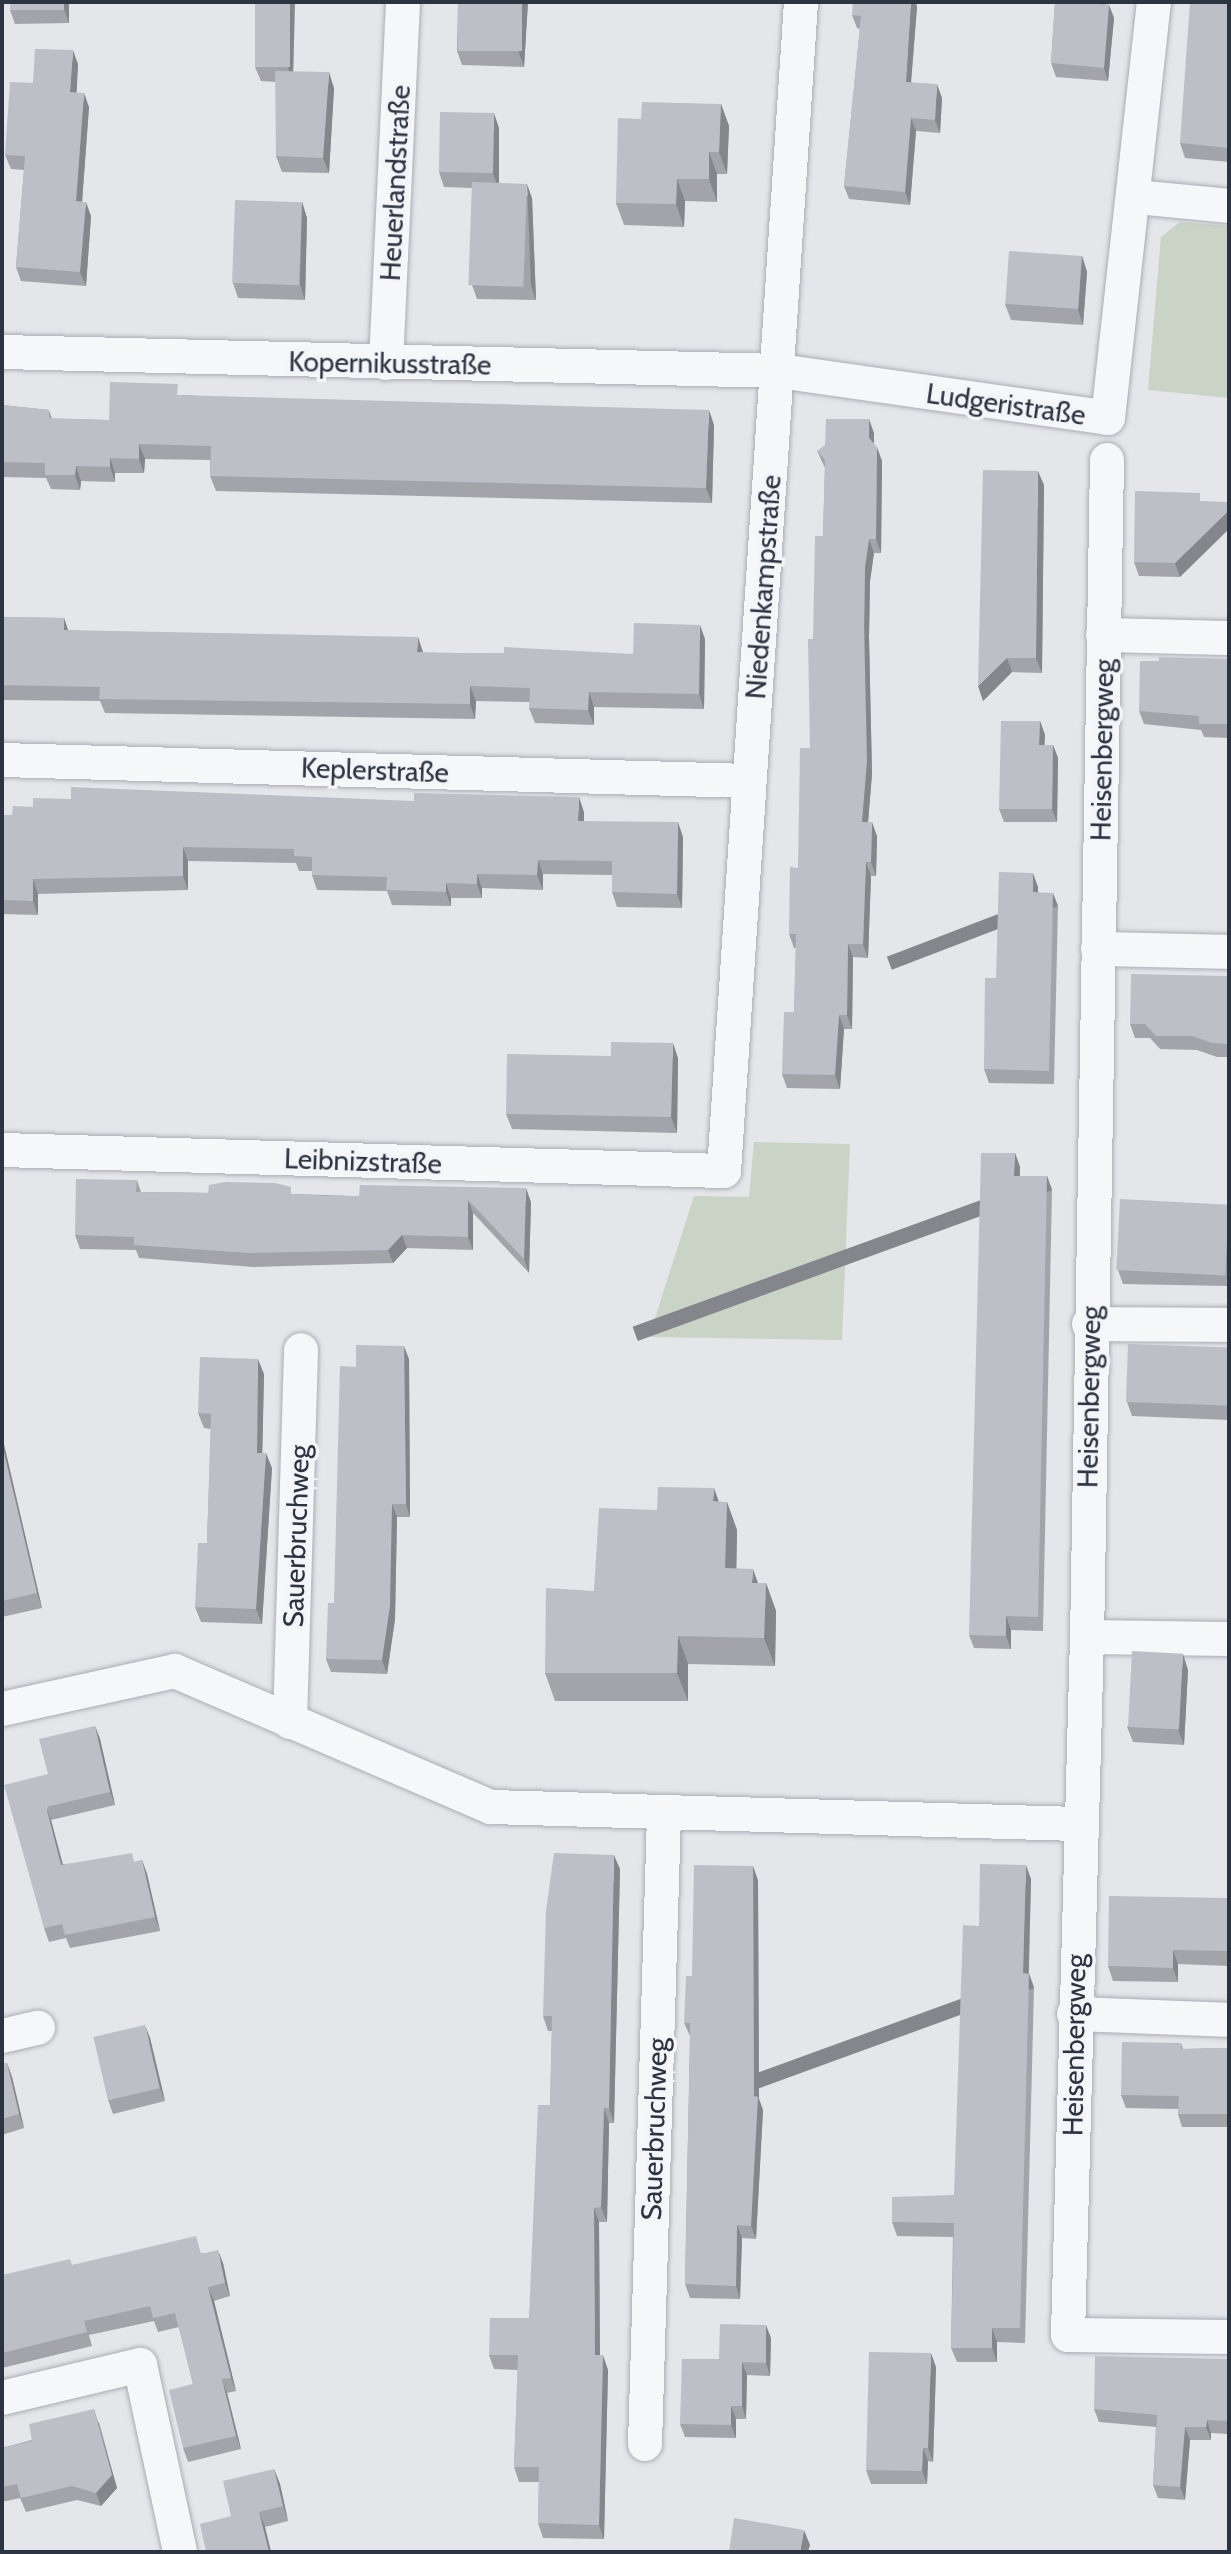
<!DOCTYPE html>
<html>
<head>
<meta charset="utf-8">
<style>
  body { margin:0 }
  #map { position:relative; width:1231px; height:2554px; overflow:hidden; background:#e4e6ea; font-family:Cabin,sans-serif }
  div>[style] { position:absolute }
  .green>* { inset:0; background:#c9d3c6 }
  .roads { filter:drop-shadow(0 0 2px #a9adb4) drop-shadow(0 0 2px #a9adb4) }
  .minor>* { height:34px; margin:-17px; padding:0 17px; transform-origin:17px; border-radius:17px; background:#f6f7f9 }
  .wall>* { inset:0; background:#a2a4aa }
  .shaded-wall>* { inset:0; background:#84868b; transform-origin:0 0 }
  .building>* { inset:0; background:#bcbfc6; transform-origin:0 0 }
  span { translate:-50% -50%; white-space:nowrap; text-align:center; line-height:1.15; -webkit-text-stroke:7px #f3f5f8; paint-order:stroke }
  .street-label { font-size:28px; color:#2d3441 }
  .frame { position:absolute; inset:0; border:4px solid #2d3441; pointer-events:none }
</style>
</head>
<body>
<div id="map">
  <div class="green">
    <i style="clip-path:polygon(1180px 222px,1229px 226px,1229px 398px,1148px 390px,1161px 237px)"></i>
    <i style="clip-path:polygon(754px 1142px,850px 1144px,842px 1340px,649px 1337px,694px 1196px,749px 1197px)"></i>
  </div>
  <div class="roads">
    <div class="minor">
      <i style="left:1136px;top:197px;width:93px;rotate:5.5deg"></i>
      <i style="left:2px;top:352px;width:777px;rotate:1.4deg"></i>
      <i style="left:779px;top:371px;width:332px;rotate:8.1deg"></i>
      <i style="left:1108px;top:418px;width:419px;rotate:-83.7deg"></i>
      <i style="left:386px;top:363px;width:361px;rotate:-87.3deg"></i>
      <i style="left:1107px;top:460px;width:1177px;rotate:90.97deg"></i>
      <i style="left:1087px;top:1637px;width:698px;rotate:91.56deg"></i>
      <i style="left:1068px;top:2335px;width:161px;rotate:0.7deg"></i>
      <i style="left:1103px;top:635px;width:126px;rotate:1.4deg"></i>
      <i style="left:2px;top:760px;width:746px;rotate:1.61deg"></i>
      <i style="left:1098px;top:949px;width:131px;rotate:1.3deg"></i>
      <i style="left:2px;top:1150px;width:722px;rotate:1.67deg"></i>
      <i style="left:724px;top:1171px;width:1172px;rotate:-86.23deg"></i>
      <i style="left:1089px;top:1324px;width:140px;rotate:0.4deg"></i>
      <i style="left:1087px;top:1637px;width:142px;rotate:0.8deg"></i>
      <i style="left:2px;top:1709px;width:177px;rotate:-12.4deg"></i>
      <i style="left:175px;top:1671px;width:344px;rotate:23.3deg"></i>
      <i style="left:491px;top:1807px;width:588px;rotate:1.66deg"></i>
      <i style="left:290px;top:1722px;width:372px;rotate:-88.3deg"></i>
      <i style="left:1074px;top:2014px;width:155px;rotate:2.2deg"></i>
      <i style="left:2px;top:2036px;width:37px;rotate:-13deg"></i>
      <i style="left:2px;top:2398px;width:142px;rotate:-13.4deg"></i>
      <i style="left:140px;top:2365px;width:191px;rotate:77.9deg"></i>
      <i style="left:645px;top:2444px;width:629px;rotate:-88.27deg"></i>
    </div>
  </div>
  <div class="wall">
    <i style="clip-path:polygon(69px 2px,69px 23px,15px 24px,10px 10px)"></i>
    <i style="clip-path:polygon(255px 2px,293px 72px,334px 88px,329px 173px,282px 172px,276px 156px,276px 82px,261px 81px,255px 67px)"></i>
    <i style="clip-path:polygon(458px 2px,528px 2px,524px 67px,462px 65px,457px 51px)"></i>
    <i style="clip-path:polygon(1055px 2px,1104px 2px,1104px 4px,1109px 5px,1114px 18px,1108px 81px,1056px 77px,1051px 63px)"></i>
    <i style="clip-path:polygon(1229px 2px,1229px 162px,1185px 158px,1180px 143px)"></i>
    <i style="clip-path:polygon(917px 7px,911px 82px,942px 98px,940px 133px,916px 131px,910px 205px,849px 199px,844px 186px,860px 29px,857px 28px,852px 15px)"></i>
    <i style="clip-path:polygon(78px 64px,76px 93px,89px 107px,82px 202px,91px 216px,86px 286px,21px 281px,16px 267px,24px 170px,11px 169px,5px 155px,33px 83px)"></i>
    <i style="clip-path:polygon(721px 104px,729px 126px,727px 174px,717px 174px,717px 202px,685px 201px,684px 227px,624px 225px,616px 203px,641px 119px)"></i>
    <i style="clip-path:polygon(499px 128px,499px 183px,532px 198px,536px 300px,477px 299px,472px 285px,472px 188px,444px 187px,439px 172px)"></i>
    <i style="clip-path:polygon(302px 202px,307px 218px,305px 300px,238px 298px,233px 283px)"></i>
    <i style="clip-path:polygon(1082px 256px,1087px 272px,1083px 325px,1011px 320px,1005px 304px)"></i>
    <i style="clip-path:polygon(182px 395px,714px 425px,712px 503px,216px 491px,210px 476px,210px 460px,145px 459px,144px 473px,115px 473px,115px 482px,81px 481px,80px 490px,51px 489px,46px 478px,2px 477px,2px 405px,49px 410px,52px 419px,109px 420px)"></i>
    <i style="clip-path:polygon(874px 433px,874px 444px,882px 461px,881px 553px,874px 553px,870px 581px,869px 637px,872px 774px,868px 822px,877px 836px,876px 876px,871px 876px,868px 958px,853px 957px,852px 1029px,844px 1029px,840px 1089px,787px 1088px,782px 1074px,794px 1012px,796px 948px,794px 948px,789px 934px,798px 868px,810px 748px,813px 639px,823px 536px,825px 468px,817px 451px)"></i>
    <i style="clip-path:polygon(1044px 485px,1042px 673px,1012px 672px,983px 701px)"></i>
    <i style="clip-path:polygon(1203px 501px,1180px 577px,1139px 576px,1134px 562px)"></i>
    <i style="clip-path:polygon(2px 617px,64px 618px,68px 630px,423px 653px,633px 654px,705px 639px,704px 709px,594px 707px,594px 725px,535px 723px,529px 708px,530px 702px,476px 701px,475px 719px,105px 713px,100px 701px,2px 700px)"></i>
    <i style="clip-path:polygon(1229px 659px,1229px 738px,1204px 737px,1201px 730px,1144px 724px,1139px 711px,1159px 661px)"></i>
    <i style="clip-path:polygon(1040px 721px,1045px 735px,1044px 745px,1053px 745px,1058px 758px,1057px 822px,1004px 822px,999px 809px)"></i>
    <i style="clip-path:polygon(584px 812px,584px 821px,683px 837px,682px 908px,617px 907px,612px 892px,612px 875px,543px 874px,543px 890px,482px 888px,482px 898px,451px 898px,451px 906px,392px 905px,387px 891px,317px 890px,312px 875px,312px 871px,299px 871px,296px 863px,188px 861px,188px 890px,38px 894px,38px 915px,2px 914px,2px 815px)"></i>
    <i style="clip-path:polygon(1038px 887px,1038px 892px,1058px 906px,1054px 1084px,989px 1083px,984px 1069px,996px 978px)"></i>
    <i style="clip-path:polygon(1229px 976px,1229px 1057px,1217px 1057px,1197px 1050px,1160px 1049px,1150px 1038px,1135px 1038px,1130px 1024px)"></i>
    <i style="clip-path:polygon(611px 1056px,678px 1058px,677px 1133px,512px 1129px,506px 1114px)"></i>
    <i style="clip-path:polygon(1015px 1153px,1020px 1167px,1020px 1176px,1047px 1176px,1052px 1190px,1043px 1631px,1011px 1630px,1011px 1649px,974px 1648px,969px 1635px)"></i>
    <i style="clip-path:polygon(137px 1180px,141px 1192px,294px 1194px,531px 1202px,529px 1273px,473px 1213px,473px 1250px,407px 1248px,393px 1263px,253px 1267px,139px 1258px,136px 1250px,80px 1249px,75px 1235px)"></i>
    <i style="clip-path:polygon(1229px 1205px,1229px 1286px,1123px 1284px,1118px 1270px)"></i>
    <i style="clip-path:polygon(1229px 1347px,1229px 1420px,1132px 1416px,1127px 1402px)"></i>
    <i style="clip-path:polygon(409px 1359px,410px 1517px,397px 1517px,395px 1619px,387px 1674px,331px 1672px,326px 1659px,334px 1603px,356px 1367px)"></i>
    <i style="clip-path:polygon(264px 1374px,262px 1453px,272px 1468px,262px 1624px,201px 1622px,195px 1607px,207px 1543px,211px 1429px,204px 1428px,198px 1413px)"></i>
    <i style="clip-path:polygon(2px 1436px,42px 1608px,2px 1617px)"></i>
    <i style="clip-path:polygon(719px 1502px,727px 1502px,737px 1530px,736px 1568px,758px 1583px,766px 1583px,776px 1611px,775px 1666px,688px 1664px,688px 1701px,555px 1701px,545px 1673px,594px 1591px,657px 1510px)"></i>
    <i style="clip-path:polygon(1188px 1670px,1184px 1745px,1133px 1742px,1127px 1727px)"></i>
    <i style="clip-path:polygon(95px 1726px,100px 1739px,115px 1805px,51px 1820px,63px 1864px,135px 1862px,142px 1860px,147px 1874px,160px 1931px,70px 1948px,66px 1938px,49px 1942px,44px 1928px,48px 1774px)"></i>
    <i style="clip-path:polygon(620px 1869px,614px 2123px,609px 2123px,607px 2222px,599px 2222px,600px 2355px,608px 2370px,604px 2539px,543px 2538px,538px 2523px,539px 2482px,519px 2482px,514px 2467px,518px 2370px,494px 2369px,489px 2355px,529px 2318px,550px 2105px,552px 2031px,548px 2031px,543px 2016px)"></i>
    <i style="clip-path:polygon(1031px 1879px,1029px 1973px,1034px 1988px,1025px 2343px,997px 2342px,997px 2362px,957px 2362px,951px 2348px,953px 2237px,897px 2236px,892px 2222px,954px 2195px,979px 1926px)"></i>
    <i style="clip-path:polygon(758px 1880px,759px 2099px,763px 2110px,756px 2239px,742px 2238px,740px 2299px,690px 2298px,685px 2284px,690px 2036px,684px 2023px)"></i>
    <i style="clip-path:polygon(1229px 1898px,1229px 1966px,1178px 1964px,1178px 1982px,1113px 1981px,1108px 1966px)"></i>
    <i style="clip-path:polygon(150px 2038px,165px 2101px,113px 2114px,108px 2100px)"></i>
    <i style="clip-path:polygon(1181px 2043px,1183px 2049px,1229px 2048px,1229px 2127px,1182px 2127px,1178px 2114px,1178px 2109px,1126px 2108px,1121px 2095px)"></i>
    <i style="clip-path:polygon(7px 2063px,12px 2077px,24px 2128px,2px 2135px,2px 2064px)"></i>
    <i style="clip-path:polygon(202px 2253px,223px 2263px,230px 2296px,214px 2301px,236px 2391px,227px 2393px,241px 2449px,188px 2462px,183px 2448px,193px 2384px,179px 2327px,158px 2332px,154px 2321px,89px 2335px,92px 2346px,2px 2368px,2px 2275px,72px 2265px)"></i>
    <i style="clip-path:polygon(771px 2338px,770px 2376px,747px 2375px,746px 2419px,736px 2419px,736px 2438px,685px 2437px,680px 2424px,719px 2359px)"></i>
    <i style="clip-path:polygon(1229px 2359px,1229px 2434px,1211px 2433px,1211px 2440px,1190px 2440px,1185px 2500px,1158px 2498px,1153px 2485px,1156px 2427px,1099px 2422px,1094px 2409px)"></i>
    <i style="clip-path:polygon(936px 2367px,933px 2462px,928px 2461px,927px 2484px,871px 2484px,866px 2470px)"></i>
    <i style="clip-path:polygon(99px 2422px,117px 2488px,101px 2506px,77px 2500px,26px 2512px,20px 2498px,2px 2502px,2px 2448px)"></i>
    <i style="clip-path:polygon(274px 2469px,280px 2484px,288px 2521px,265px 2527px,271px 2552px,206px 2552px,231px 2516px)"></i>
  </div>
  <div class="shaded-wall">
    <i style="clip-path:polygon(64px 2px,69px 2px,69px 23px,64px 9px)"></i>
    <i style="clip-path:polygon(290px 2px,295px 2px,293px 82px,288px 68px)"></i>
    <i style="clip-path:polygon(522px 2px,528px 2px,524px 67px,519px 53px)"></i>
    <i style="clip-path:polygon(911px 2px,916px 2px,917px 7px,910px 95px,906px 82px)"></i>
    <i style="clip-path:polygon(1109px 5px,1114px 18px,1108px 81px,1104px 68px)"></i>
    <i style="clip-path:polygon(73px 50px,78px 64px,76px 106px,70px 92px)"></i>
    <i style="clip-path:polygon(329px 72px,334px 88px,329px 173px,323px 158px)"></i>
    <i style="clip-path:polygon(937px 84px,942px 98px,940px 133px,935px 120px)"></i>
    <i style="clip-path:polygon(84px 93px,89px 107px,81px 216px,76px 201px)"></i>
    <i style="clip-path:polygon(721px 104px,729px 126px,727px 174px,719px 152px)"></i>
    <i style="clip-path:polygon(494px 113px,499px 128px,499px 189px,493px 174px)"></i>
    <i style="clip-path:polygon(911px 118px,916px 131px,910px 205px,905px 192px)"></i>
    <i style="clip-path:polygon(709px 152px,717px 174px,717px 202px,709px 179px)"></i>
    <i style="clip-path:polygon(677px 179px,685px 201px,684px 227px,676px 204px)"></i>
    <i style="clip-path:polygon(527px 184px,532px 198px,536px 300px,531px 286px)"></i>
    <i style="clip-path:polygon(86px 202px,91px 216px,86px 286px,80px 272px)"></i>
    <i style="clip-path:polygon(302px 202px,307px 218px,305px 300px,300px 284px)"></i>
    <i style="clip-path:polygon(1082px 256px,1087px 272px,1083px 325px,1078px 310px)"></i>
    <i style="clip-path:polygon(709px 410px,714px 425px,712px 503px,706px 488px)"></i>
    <i style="clip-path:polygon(869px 419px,874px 433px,874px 452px,869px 438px)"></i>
    <i style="clip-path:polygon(139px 444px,145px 459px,144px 473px,139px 459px)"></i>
    <i style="clip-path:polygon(877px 447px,882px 461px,881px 553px,876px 539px)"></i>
    <i style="clip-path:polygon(110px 458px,115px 473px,115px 482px,110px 467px)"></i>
    <i style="clip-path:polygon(76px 466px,81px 481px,80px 490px,75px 475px)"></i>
    <i style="clip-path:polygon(1038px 471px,1044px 485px,1042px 673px,1036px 658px)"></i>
    <i style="clip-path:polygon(1229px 510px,1229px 529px,1180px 577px,1175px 563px)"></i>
    <i style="clip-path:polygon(869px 539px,874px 553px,870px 581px,869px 637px,872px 774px,867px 835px,862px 822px,865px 567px)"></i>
    <i style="clip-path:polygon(64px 618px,69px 633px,64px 630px)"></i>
    <i style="clip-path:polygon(700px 625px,705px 639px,704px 709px,699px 694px)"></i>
    <i style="clip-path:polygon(418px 637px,423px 652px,423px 667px,417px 652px)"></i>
    <i style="clip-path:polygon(1007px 658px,1012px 672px,983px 701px,978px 686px)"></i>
    <i style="clip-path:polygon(470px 686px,476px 701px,475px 719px,470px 704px)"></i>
    <i style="clip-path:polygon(589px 692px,594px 707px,594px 725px,588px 710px)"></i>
    <i style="clip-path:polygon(1040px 721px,1045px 735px,1044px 758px,1039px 745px)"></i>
    <i style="clip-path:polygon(1053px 745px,1058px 758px,1057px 822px,1052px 809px)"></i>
    <i style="clip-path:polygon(579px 797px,584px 812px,584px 835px,578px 821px)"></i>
    <i style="clip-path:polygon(678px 822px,683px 837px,682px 908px,677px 894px)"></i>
    <i style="clip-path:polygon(872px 822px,877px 836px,876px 876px,871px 862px)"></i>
    <i style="clip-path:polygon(183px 847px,188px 861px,188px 890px,183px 876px)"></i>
    <i style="clip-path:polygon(538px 860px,543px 874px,543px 890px,537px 875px)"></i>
    <i style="clip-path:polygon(866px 862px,871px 876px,868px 958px,863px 944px)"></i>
    <i style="clip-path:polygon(1033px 873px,1038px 887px,1038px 906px,1033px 892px)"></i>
    <i style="clip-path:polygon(477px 874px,482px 888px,482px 898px,477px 884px)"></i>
    <i style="clip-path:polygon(33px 879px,38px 894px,38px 915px,33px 901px)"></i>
    <i style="clip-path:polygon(446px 883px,451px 898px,451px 906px,446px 892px)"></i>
    <i style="left:1053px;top:893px;width:14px;height:178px;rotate:69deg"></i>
    <i style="clip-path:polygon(848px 944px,853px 957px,852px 1029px,847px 1015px)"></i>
    <i style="clip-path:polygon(839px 1015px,844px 1029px,840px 1089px,835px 1075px)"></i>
    <i style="clip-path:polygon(673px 1043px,678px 1058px,677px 1133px,671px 1117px)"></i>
    <i style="clip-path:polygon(1015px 1153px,1020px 1167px,1019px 1189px,1014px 1176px)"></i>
    <i style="left:1047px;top:1176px;width:15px;height:441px;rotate:70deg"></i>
    <i style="clip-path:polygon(526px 1188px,531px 1202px,529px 1273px,524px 1259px)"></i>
    <i style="clip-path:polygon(468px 1200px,473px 1213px,473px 1250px,468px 1237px)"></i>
    <i style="clip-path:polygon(402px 1235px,407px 1248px,393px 1263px,388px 1250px)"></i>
    <i style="clip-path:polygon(404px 1346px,409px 1359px,410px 1517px,406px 1504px)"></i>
    <i style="clip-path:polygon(258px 1359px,264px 1374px,262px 1468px,257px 1453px)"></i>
    <i style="clip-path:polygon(2px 1436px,42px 1608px,37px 1593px,2px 1444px)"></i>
    <i style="clip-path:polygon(266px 1453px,272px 1468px,262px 1624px,256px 1609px)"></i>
    <i style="clip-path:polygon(714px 1488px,724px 1516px,713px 1501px)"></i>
    <i style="clip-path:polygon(727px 1502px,737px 1530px,736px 1596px,725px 1568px)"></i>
    <i style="clip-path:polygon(392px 1504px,397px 1517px,395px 1619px,387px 1674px,382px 1660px)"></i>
    <i style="clip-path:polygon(753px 1569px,763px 1597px,752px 1583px)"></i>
    <i style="clip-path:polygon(766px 1583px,776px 1611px,775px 1666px,764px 1638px)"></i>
    <i style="clip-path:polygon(1006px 1616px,1011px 1630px,1011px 1649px,1006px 1636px)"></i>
    <i style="clip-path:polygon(678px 1636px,688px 1664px,688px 1701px,677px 1673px)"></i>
    <i style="clip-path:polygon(1183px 1654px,1188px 1670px,1184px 1745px,1178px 1730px)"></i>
    <i style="clip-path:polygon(95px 1726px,100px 1739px,115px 1805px,110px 1792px)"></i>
    <i style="clip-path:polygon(46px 1807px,51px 1820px,66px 1878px,61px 1865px)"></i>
    <i style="clip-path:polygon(614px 1855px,620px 1869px,614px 2123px,609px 2108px)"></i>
    <i style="clip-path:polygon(142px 1860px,147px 1874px,160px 1931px,155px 1917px)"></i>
    <i style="clip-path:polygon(1026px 1865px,1031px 1879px,1028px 1987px,1023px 1973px)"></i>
    <i style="clip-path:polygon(753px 1866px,758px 1880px,759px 2099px,763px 2110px,756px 2239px,751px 2226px,754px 2096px)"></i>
    <i style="clip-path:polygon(1173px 1950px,1178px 1964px,1178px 1982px,1173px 1968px)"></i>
    <i style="left:1029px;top:1974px;width:15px;height:354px;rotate:70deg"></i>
    <i style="clip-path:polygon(145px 2025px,150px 2038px,165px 2101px,160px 2088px)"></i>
    <i style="clip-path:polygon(7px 2063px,12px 2077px,24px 2128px,19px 2114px)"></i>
    <i style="clip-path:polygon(604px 2108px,609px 2123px,607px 2222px,601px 2207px)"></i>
    <i style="clip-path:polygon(594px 2208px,599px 2222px,600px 2369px,595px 2355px)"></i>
    <i style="clip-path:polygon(737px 2225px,742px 2238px,740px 2299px,736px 2286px)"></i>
    <i style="clip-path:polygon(218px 2250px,223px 2263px,230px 2296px,225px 2283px)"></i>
    <i style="clip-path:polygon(208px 2287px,214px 2301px,236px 2391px,231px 2378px)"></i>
    <i style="clip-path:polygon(766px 2325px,771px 2338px,770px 2376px,766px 2363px)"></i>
    <i style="clip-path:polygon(992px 2328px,997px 2342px,997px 2362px,992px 2348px)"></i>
    <i style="clip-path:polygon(931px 2353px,936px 2367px,933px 2462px,928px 2448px)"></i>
    <i style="clip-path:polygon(603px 2355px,608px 2370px,604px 2539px,599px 2525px)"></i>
    <i style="clip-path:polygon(742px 2362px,747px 2375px,746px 2419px,742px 2406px)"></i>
    <i style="clip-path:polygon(222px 2379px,227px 2393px,241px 2449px,236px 2436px)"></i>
    <i style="clip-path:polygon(731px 2406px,736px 2419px,736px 2438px,731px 2425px)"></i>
    <i style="clip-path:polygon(94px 2409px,117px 2488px,101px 2506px,96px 2493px)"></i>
    <i style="clip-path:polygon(1207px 2420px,1211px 2433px,1211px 2440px,1206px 2427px)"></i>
    <i style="clip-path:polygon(1185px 2427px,1190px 2440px,1185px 2500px,1180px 2487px)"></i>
    <i style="clip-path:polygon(923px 2448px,928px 2461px,927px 2484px,922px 2471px)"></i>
    <i style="clip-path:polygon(274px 2469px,280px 2484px,288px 2521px,283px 2506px)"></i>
    <i style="clip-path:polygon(259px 2512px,265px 2527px,271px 2552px,269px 2552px)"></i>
    <i style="clip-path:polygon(804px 2530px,810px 2545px,808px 2552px,800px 2552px)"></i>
  </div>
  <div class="building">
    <i style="left:10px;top:2px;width:54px;height:8px"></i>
    <i style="left:255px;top:2px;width:35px;height:65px"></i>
    <i style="left:458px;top:2px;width:64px;height:49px"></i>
    <i style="clip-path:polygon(853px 2px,911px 2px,906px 82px,937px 84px,935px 120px,911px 118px,905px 192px,844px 186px,861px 16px,852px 15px)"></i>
    <i style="clip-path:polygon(1055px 2px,1098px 2px,1098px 4px,1109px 5px,1104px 68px,1051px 63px)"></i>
    <i style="clip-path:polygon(1190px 2px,1229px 2px,1229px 148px,1180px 143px)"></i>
    <i style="clip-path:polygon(35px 49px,73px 50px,70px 92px,84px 93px,76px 201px,86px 202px,80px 272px,16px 267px,25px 156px,5px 155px,10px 82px,33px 83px)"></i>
    <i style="clip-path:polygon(275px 71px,329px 72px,323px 158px,276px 156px)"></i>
    <i style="clip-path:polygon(642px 102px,721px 104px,719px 152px,709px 152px,709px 179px,677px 179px,676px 204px,616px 203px,618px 118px,641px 119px)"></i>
    <i style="left:440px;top:112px;width:54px;height:60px;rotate:1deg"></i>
    <i style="left:472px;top:182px;width:55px;height:103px;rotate:2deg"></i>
    <i style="left:235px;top:200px;width:67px;height:83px;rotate:2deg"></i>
    <i style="left:1009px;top:251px;width:73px;height:53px;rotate:4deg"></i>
    <i style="clip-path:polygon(110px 382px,178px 384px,177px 395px,709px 410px,706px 488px,210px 476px,211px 446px,139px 444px,139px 459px,110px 458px,110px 467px,76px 466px,75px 475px,45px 475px,45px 463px,2px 462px,2px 405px,49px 410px,49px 418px,109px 420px)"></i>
    <i style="clip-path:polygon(826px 419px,869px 419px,869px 438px,877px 447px,876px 539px,869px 539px,865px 567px,864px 624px,867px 761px,862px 822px,872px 822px,871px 862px,866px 862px,863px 944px,848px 944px,847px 1015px,839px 1015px,835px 1075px,782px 1074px,784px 1012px,794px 1012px,796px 934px,789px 934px,790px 867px,798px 868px,800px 748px,810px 748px,808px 639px,813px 639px,815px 536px,823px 536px,825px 460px,817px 451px,825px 445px)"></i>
    <i style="clip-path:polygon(983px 470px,1038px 471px,1036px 658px,1007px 658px,978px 686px)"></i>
    <i style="clip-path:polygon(1135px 491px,1200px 493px,1200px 501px,1229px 502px,1229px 510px,1175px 563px,1134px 562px)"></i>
    <i style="clip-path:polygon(2px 617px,64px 618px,64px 630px,418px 637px,417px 652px,504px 654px,504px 647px,633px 654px,634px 623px,700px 625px,699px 694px,589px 692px,588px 710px,529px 708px,530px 688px,470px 686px,470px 704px,99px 699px,100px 687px,2px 685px)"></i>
    <i style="clip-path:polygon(1159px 657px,1229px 659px,1229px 724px,1199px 724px,1199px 716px,1139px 711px,1140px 661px,1159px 661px)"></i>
    <i style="clip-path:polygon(1001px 721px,1040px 721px,1039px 745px,1053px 745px,1052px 809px,999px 809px)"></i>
    <i style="clip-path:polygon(71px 787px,414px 801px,414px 793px,579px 797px,578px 821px,678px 822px,677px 894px,612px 892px,612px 861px,538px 860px,537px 875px,477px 874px,477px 884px,446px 883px,446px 892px,386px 890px,387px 877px,312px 875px,312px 857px,294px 856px,294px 849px,183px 847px,183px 876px,33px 879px,33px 901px,2px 900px,2px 815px,12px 815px,13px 806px,33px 807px,33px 798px,71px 799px)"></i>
    <i style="clip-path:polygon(999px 872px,1033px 873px,1033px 892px,1053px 893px,1049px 1071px,984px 1069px,985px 978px,996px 978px)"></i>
    <i style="clip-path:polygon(1131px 974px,1229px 976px,1229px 1044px,1212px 1043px,1192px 1036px,1156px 1036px,1145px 1024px,1130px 1024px)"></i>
    <i style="clip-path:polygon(611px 1042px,673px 1043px,671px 1117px,506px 1114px,507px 1054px,611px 1056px)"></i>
    <i style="clip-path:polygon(981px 1153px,1015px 1153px,1014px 1176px,1047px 1176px,1038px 1617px,1006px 1616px,1006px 1636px,969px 1635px)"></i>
    <i style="clip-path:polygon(76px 1179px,137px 1180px,136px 1192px,208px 1193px,209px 1185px,225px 1182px,275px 1183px,291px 1187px,291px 1194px,329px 1196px,359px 1196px,360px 1185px,526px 1188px,524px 1259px,468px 1200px,468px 1237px,402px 1235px,388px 1250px,249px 1253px,134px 1245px,134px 1237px,75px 1235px)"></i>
    <i style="left:1120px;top:1199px;width:109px;height:71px;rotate:3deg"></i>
    <i style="left:1128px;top:1344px;width:101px;height:58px;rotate:2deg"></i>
    <i style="clip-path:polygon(356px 1345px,404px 1346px,406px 1504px,392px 1504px,390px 1606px,382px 1660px,326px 1659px,328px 1603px,334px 1603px,340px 1366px,356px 1367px)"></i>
    <i style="clip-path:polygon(200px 1357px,258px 1359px,257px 1453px,266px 1453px,256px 1609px,195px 1607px,198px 1543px,207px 1543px,211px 1414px,198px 1413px)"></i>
    <i style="clip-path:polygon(2px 1444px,37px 1593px,2px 1601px)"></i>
    <i style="clip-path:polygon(658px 1487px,714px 1488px,713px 1501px,727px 1502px,725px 1568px,753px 1569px,752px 1583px,766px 1583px,764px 1638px,678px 1636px,677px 1673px,545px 1673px,546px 1588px,594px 1591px,599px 1508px,657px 1510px)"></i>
    <i style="left:1132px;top:1651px;width:51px;height:76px;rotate:3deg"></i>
    <i style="clip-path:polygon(95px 1726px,110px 1792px,46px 1807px,61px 1865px,132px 1853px,134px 1862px,142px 1860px,155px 1917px,65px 1935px,62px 1924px,44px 1928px,4px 1785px,48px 1774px,39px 1739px)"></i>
    <i style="clip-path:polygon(554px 1853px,614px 1855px,609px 2108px,604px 2108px,601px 2207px,594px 2208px,595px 2355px,603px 2355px,599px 2525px,538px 2523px,539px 2467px,514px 2467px,518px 2355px,489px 2355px,490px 2318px,529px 2318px,538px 2105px,550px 2105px,552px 2016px,543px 2016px,546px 1911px)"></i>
    <i style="clip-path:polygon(980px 1864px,1026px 1865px,1023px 1973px,1029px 1974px,1020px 2328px,992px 2328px,992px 2348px,951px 2348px,954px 2223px,892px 2222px,892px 2197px,954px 2195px,963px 1925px,979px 1926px)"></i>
    <i style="clip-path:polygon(694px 1865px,753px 1866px,754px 2096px,758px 2097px,751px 2226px,737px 2225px,736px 2286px,685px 2284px,690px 2042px,690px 2023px,684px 2023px,686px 1976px,692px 1976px)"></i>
    <i style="clip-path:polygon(1109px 1896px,1229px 1898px,1229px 1951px,1173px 1950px,1173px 1968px,1108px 1966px)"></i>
    <i style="left:145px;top:2025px;width:65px;height:53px;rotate:77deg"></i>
    <i style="clip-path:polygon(1122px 2042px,1181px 2043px,1181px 2049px,1229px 2048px,1229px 2114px,1178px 2114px,1179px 2096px,1121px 2095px)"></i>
    <i style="clip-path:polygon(7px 2063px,19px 2114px,2px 2119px,2px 2064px)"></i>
    <i style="clip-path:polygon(196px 2236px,201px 2254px,218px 2250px,225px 2283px,208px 2287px,231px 2378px,222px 2379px,236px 2436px,183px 2448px,169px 2390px,193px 2384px,175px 2313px,153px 2318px,150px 2306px,84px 2321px,87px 2332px,2px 2353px,2px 2275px,70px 2259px,72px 2265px)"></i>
    <i style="clip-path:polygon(720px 2324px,766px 2325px,766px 2363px,742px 2362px,742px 2406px,731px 2406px,731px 2425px,680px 2424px,682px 2359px,719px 2359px)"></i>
    <i style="clip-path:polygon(869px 2352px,931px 2353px,928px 2448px,923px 2448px,922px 2471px,866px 2470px)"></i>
    <i style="clip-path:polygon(1095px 2356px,1229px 2359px,1229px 2421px,1207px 2420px,1206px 2427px,1185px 2427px,1180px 2487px,1153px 2485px,1157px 2415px,1094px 2409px)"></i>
    <i style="clip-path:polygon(94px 2409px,112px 2475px,96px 2493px,72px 2486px,21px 2498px,17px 2484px,2px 2487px,2px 2448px,32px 2441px,29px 2424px)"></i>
    <i style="clip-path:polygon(274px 2469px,283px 2506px,259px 2512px,269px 2552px,206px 2552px,200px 2524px,231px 2516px,223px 2481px)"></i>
    <i style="clip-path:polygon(734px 2518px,804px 2530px,800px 2552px,729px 2552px)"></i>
  </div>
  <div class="street-label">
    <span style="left:395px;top:183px;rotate:-87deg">Heuerlandstraße</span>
    <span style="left:390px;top:363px;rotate:1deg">Kopernikusstraße</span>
    <span style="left:1006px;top:404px;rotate:8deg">Ludgeristraße</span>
    <span style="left:763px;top:587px;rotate:-86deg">Niedenkampstraße</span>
    <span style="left:1102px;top:750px;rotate:-89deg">Heisenbergweg</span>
    <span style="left:375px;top:770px;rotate:2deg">Keplerstraße</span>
    <span style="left:363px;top:1161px;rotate:2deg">Leibnizstraße</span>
    <span style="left:1089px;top:1397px;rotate:-89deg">Heisenbergweg</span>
    <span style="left:296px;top:1536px;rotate:-88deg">Sauerbruchweg</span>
    <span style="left:1074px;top:2045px;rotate:-89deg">Heisenbergweg</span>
    <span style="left:654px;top:2129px;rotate:-88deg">Sauerbruchweg</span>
  </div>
  <div class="frame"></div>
</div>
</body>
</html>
